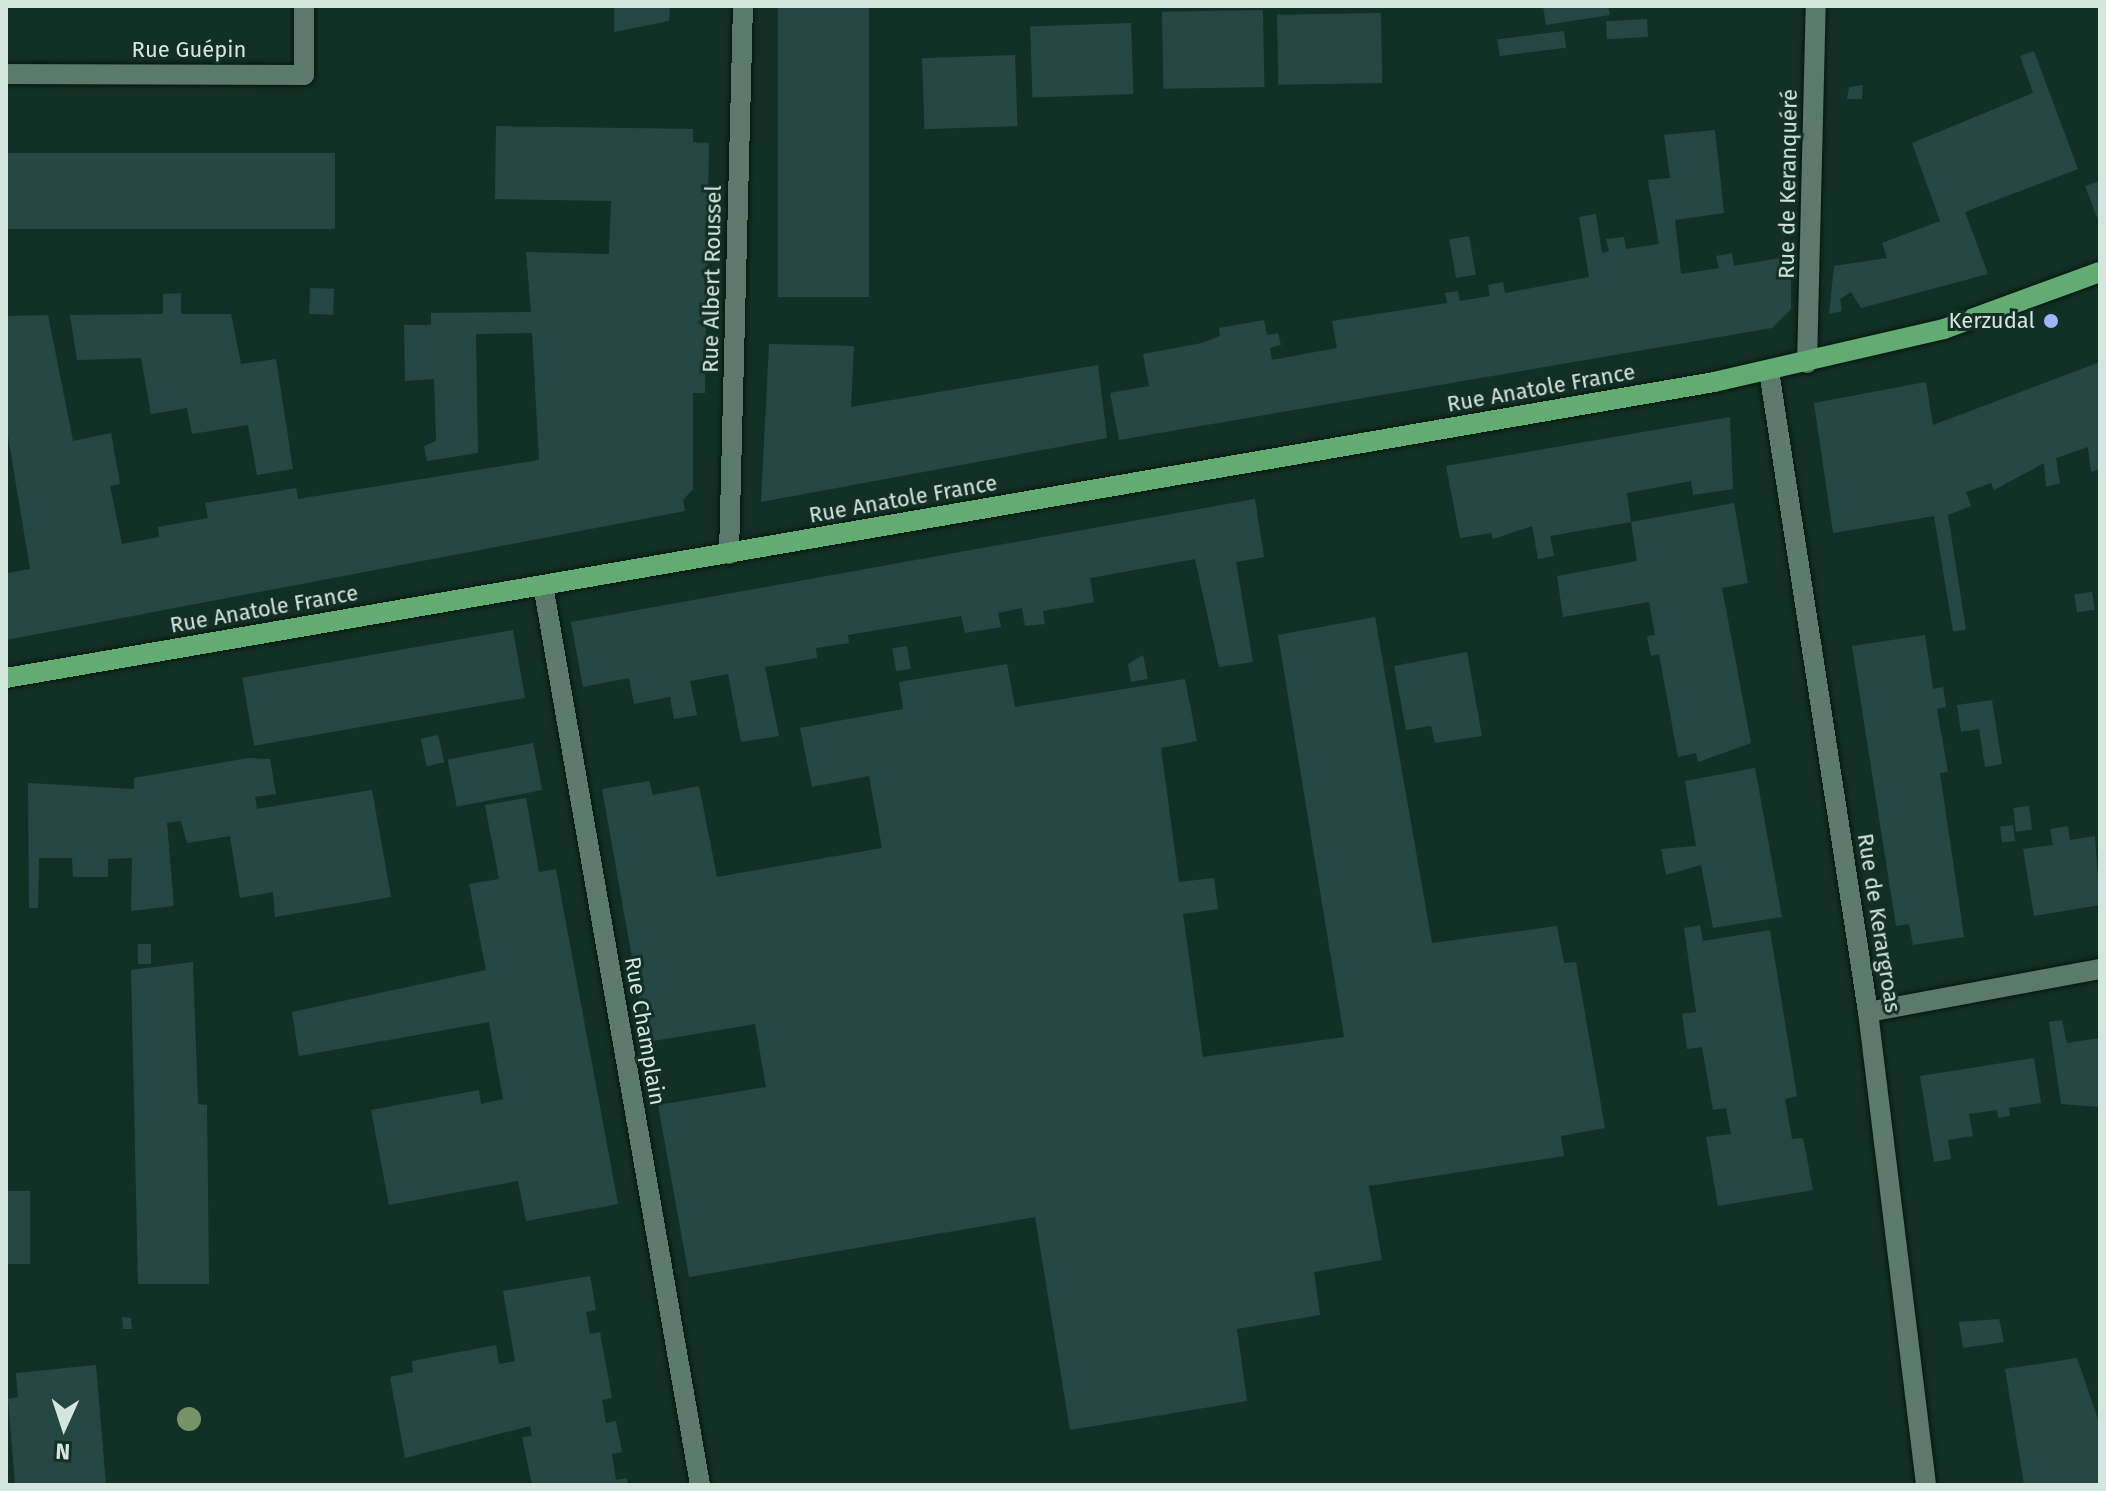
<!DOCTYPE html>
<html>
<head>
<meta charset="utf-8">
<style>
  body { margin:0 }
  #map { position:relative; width:2106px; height:1491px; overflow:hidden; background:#122f25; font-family:"Fira Sans",sans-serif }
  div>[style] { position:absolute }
  .building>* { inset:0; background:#254744; transform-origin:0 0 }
  .roads { filter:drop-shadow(0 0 2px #00170e) drop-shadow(0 0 2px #00170e) }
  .minor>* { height:20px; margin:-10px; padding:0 10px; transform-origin:10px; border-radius:10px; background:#5b796d }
  .major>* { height:20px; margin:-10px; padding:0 10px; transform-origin:10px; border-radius:10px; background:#62ab72 }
  .trees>* { width:24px; height:24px; margin:-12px; border-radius:50%; background:#769268 }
  .dots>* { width:22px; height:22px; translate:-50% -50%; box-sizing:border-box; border:4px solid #122f25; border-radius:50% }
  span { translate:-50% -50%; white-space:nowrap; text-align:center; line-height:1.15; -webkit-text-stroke:6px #122f25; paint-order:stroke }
  .street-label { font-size:22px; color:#d5e6de }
  .poi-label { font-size:22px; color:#d5e6de }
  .right { translate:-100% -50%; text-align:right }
  .frame { position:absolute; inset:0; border:8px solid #d5e6de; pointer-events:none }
  .north { position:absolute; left:24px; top:1387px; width:80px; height:80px; -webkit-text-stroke:6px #122f25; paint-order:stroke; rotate:183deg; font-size:22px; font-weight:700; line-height:32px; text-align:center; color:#d5e6de }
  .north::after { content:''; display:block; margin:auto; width:28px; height:36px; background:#d5e6de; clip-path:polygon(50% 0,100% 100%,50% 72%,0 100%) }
</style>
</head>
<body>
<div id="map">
  <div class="building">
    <i style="clip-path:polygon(614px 6px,670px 6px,669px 21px,614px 32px)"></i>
    <i style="left:778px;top:6px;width:91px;height:291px"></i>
    <i style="clip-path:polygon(1543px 6px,1608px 6px,1610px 15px,1546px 25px)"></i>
    <i style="left:1263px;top:10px;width:77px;height:101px;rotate:89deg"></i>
    <i style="left:1381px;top:13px;width:70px;height:104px;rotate:89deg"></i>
    <i style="left:1647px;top:19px;width:18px;height:41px;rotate:87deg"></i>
    <i style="left:1131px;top:23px;width:71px;height:101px;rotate:88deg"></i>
    <i style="left:1564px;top:31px;width:17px;height:67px;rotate:83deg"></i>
    <i style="clip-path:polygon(2034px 51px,2078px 169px,1965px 212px,1988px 274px,1861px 308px,1851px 292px,1840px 299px,1842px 311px,1829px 314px,1834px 266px,1887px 258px,1882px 243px,1940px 221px,1912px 143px,2033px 93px,2020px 56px)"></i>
    <i style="left:1015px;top:55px;width:71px;height:93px;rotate:88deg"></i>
    <i style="clip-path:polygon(1863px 85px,1862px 99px,1847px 99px,1849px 87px)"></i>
    <i style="clip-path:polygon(496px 126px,693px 129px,693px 142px,709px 143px,705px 393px,693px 393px,693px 489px,683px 500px,685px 511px,6px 640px,8px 573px,30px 569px,6px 424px,6px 316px,48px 315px,73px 441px,111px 433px,120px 484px,110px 486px,122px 544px,159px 537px,158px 527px,208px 518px,205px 503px,296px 488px,298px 499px,539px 460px,532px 333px,476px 334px,478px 453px,427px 461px,424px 446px,436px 441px,434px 379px,405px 381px,404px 325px,431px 325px,431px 313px,531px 312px,526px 252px,609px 254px,611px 201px,495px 199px)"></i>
    <i style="clip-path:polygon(1715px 130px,1724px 213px,1675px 220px,1681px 274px,1719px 268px,1716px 256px,1732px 253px,1734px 266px,1791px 256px,1791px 309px,1772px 328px,1119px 440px,1110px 393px,1149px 386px,1143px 354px,1202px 343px,1220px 336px,1219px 328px,1264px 320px,1267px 335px,1278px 333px,1281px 345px,1270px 348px,1272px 360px,1337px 348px,1332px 321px,1447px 303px,1445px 293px,1458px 291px,1460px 301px,1490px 296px,1488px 285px,1503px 282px,1505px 293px,1589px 277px,1579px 217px,1596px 214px,1602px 253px,1609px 251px,1606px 239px,1624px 237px,1626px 249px,1659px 244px,1648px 180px,1670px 178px,1664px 135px)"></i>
    <i style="left:6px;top:153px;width:329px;height:76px"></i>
    <i style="clip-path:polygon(2100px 181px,2100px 225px,2085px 186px)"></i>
    <i style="left:1469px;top:236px;width:39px;height:20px;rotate:80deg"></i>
    <i style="left:310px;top:288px;width:24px;height:26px;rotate:2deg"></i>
    <i style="clip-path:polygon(181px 293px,181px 314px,231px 314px,241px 364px,276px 359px,293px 469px,257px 475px,248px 425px,192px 434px,187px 408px,151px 414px,141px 358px,77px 360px,70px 315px,163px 314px,163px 294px)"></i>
    <i style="clip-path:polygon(769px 344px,854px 346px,851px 407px,1098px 365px,1107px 438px,761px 502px)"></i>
    <i style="clip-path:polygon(2100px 362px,2100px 469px,2091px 472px,2088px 447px,2056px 458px,2060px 483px,2046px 487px,2044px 463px,1994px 490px,1991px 483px,1966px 492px,1971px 506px,1948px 515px,1966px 630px,1953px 631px,1934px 516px,1833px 533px,1814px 403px,1926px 382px,1933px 425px)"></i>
    <i style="clip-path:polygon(1730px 417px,1733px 489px,1693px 495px,1691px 481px,1627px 493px,1631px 522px,1734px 503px,1748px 583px,1722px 588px,1751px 743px,1698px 762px,1696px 753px,1678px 757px,1659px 654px,1651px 656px,1647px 636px,1655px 635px,1649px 602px,1563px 617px,1557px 576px,1637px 561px,1631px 522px,1550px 536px,1554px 556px,1538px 559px,1532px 526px,1493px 539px,1491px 533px,1460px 538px,1446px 466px)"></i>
    <i style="clip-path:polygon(1255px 499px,1264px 557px,1236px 562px,1253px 662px,1219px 667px,1195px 559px,1090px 578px,1094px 602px,1043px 611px,1045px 624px,1025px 626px,1022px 608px,998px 613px,1001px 627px,965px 633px,961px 616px,848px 635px,849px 643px,816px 648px,817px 658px,765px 667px,779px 736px,741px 742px,728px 674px,690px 681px,697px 715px,674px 719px,670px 697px,634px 704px,629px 678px,583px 687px,571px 622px)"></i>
    <i style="left:2092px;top:592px;width:18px;height:18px;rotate:81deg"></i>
    <i style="clip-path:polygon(1375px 617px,1432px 943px,1557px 926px,1564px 963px,1576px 962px,1605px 1128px,1561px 1136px,1564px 1156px,1369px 1186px,1382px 1260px,1314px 1272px,1320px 1315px,1237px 1329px,1247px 1401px,1070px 1430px,1035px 1217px,689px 1277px,658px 1105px,766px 1087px,755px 1024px,647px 1042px,602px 789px,649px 781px,653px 795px,699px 786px,717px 877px,882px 848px,869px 776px,812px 787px,800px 728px,903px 709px,899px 682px,1007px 664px,1015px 707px,1185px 679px,1197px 741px,1161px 748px,1179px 882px,1214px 878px,1218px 909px,1183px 914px,1203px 1057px,1344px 1037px,1278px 635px)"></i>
    <i style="left:513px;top:630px;width:69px;height:275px;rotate:80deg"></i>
    <i style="clip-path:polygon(1925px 635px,1933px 689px,1943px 687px,1946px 707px,1937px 709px,1948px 772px,1940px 773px,1964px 937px,1913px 945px,1909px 924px,1896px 926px,1852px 646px)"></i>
    <i style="left:907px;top:646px;width:23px;height:15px;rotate:80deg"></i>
    <i style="clip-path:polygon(1467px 652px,1482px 736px,1435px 743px,1431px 726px,1406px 730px,1394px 666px)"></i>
    <i style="clip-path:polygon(1143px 655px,1148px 679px,1131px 682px,1128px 664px)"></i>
    <i style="clip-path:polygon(1992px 700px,2002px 764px,1985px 767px,1979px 729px,1961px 732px,1957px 705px)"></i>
    <i style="left:438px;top:735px;width:28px;height:18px;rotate:77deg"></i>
    <i style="left:533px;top:743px;width:48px;height:87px;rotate:79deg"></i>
    <i style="clip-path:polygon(248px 758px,270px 759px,276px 794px,255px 797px,257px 809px,372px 790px,391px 897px,275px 917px,273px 892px,240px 898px,230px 836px,187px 843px,181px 821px,167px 823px,174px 906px,131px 911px,132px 858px,108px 859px,108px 877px,73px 877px,72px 858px,39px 858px,38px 908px,29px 908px,28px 783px,134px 789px,134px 778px)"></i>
    <i style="clip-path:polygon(1755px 768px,1782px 917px,1713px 928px,1701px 865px,1666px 875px,1661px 849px,1696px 846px,1685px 781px)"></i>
    <i style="clip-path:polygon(526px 798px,539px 872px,556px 869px,618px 1204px,526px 1221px,518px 1181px,389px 1205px,371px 1110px,479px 1090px,481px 1104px,503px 1099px,489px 1022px,299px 1056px,292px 1012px,486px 970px,469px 884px,499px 879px,485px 805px)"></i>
    <i style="left:2029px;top:806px;width:24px;height:16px;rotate:83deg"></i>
    <i style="left:2013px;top:825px;width:16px;height:13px;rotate:83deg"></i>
    <i style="clip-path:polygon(2068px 826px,2070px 840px,2095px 836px,2100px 905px,2034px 916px,2023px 849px,2053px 845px,2050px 829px)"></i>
    <i style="clip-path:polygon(1700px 925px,1703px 941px,1770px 930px,1797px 1096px,1785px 1099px,1792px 1139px,1803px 1138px,1813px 1190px,1718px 1206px,1706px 1137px,1731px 1134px,1726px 1108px,1713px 1110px,1702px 1047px,1687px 1049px,1682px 1014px,1696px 1012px,1684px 928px)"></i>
    <i style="left:138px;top:944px;width:13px;height:20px"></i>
    <i style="clip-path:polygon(193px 962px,198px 1104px,207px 1105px,209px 1284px,138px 1284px,131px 970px)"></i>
    <i style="clip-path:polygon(2062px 1020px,2067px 1043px,2100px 1038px,2100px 1107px,2061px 1104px,2049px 1022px)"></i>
    <i style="clip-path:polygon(2034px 1058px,2041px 1103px,2009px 1108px,2010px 1116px,1998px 1118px,1997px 1110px,1969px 1114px,1973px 1136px,1948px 1140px,1951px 1159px,1934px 1162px,1920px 1076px)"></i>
    <i style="left:6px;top:1191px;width:24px;height:73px"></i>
    <i style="clip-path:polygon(590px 1276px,596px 1310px,586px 1312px,590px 1334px,600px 1332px,612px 1398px,602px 1400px,606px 1423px,616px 1421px,622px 1452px,612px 1454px,616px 1480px,627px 1478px,628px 1485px,532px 1485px,522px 1437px,532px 1436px,530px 1426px,405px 1458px,390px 1377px,413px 1372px,412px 1361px,496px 1345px,499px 1364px,515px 1361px,503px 1291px)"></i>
    <i style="clip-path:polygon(122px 1317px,131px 1318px,132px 1329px,123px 1329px)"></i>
    <i style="clip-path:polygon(1999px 1319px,2004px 1342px,1963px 1348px,1959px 1322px)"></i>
    <i style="clip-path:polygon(2077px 1358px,2100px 1425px,2100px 1485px,2024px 1485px,2005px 1369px)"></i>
    <i style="clip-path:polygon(96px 1365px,106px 1485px,15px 1485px,8px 1399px,18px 1397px,16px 1373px)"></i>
  </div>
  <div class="roads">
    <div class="minor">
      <i style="left:6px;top:74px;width:298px;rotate:0.2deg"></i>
      <i style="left:304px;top:75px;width:69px;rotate:-90deg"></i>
      <i style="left:1807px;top:363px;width:357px;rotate:-88.6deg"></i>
      <i style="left:1769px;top:371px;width:649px;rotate:81.22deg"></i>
      <i style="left:1868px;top:1012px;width:477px;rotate:83deg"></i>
      <i style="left:729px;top:554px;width:548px;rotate:-88.54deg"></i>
      <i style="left:543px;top:585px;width:914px;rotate:80.1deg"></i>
      <i style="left:1868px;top:1012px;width:236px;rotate:-10.5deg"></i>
    </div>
    <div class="major">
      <i style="left:6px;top:678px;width:1733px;rotate:-9.83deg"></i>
      <i style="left:1714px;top:382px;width:236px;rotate:-13deg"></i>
      <i style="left:1944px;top:329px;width:166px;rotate:-20.1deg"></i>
    </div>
  </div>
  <div class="trees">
    <i style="left:189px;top:1419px"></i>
  </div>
  <div class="dots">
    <i style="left:2051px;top:321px;background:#9fb3fd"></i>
  </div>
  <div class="street-label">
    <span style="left:189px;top:50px">Rue Guépin</span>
    <span style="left:1788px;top:184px;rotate:-89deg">Rue de Keranquéré</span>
    <span style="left:712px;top:279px;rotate:-89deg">Rue Albert Roussel</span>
    <span style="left:1541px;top:388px;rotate:-10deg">Rue Anatole France</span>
    <span style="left:903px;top:499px;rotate:-10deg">Rue Anatole France</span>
    <span style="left:264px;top:609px;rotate:-10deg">Rue Anatole France</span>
    <span style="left:1879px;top:923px;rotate:81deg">Rue de Kerargroas</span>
    <span style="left:645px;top:1031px;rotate:80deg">Rue Champlain</span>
  </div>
  <div class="poi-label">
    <span class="right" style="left:2035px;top:321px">Kerzudal</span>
  </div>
  <div class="frame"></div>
  <div class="north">N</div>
</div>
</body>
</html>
